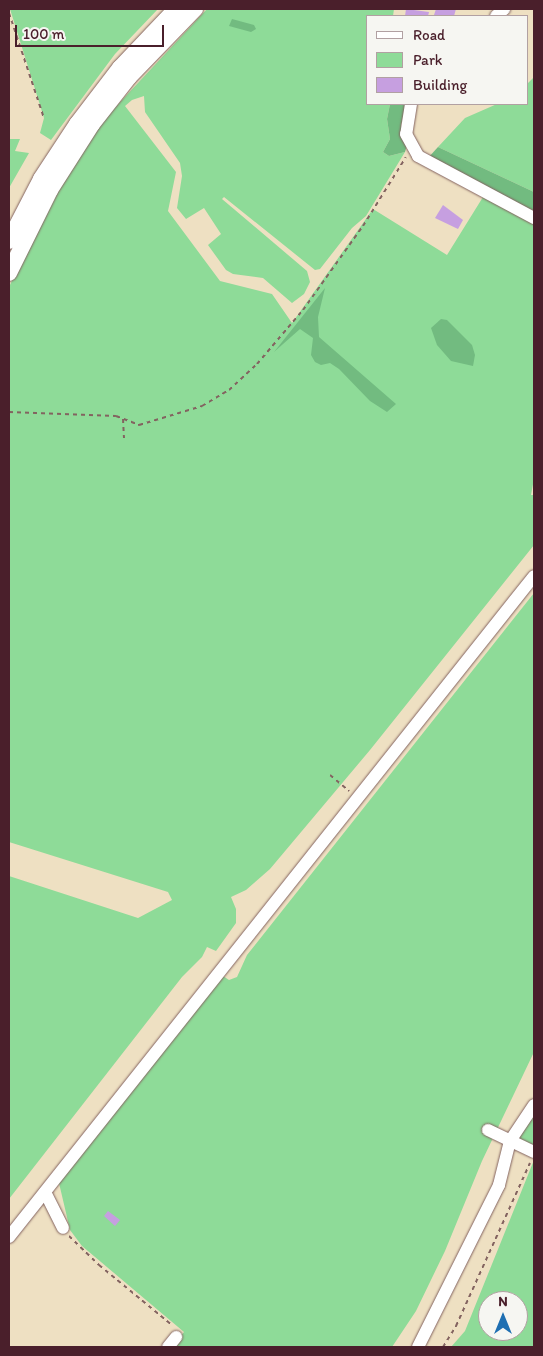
<!DOCTYPE html>
<html>
<head>
<meta charset="utf-8">
<style>
  body { margin:0 }
  #map { position:relative; width:543px; height:1356px; overflow:hidden; background:#eee0c2; font-family:Itim,sans-serif }
  div>[style] { position:absolute }
  .green>* { inset:0; background:#8edb98 }
  .forest>* { inset:0; background:#72bb80 }
  .building>* { inset:0; background:#c69fe0 }
  .path>* { height:2px; margin-top:-1px; transform-origin:0; background:repeating-linear-gradient(90deg,#836360 0 4px,transparent 0 8px) }
  .roads { filter:drop-shadow(0 0 1px #836360) drop-shadow(0 0 1px #836360) }
  .minor>* { height:12px; margin:-6px; padding:0 6px; transform-origin:6px; border-radius:6px; background:#fff }
  .major>* { height:16px; margin:-8px; padding:0 8px; transform-origin:8px; border-radius:8px; background:#fff }
  span { translate:-50% -50%; white-space:nowrap; text-align:center; line-height:1.15; -webkit-text-stroke:4px #f6f6f2; paint-order:stroke }
  .frame { position:absolute; inset:0; border:10px solid #4a1f2b; pointer-events:none }
  .legend { position:absolute; left:366px; top:15px; width:162px; height:90px; box-sizing:border-box; background:#f6f6f2; border:1px solid #b1a0a2; margin:0; padding:6px 9px; list-style:none; font-size:15px; color:#4a1f2b }
  .legend li { display:flex; align-items:center; gap:10px; height:25px }
  .legend b { width:25px; border:1px solid #b1a0a2 }
  .north { position:absolute; left:478px; top:1291px; width:50px; height:50px; box-sizing:border-box; background:#f6f6f2; border:1px solid #b1a0a2; border-radius:50%; rotate:0deg; font-size:14px; font-weight:700; line-height:20px; text-align:center; color:#4a1f2b }
  .north::after { content:''; display:block; margin:auto; width:18px; height:22px; background:#1f6fb2; clip-path:polygon(50% 0,100% 100%,50% 72%,0 100%) }
  .scale { position:absolute; left:15px; top:25px; width:149px; height:22px; box-sizing:border-box; border:2px solid #4a1f2b; border-top:0; padding-left:6px; font-size:15px; line-height:18px; white-space:nowrap; color:#4a1f2b; -webkit-text-stroke:4px #f6f6f2; paint-order:stroke }
</style>
</head>
<body>
<div id="map">
  <div class="green">
    <i style="clip-path:polygon(10px 9px,158px 9px,115px 54px,51px 140px,40px 133px,44px 118px)"></i>
    <i style="clip-path:polygon(207px 9px,394px 9px,393px 16px,367px 16px,367px 104px,390px 104px,387px 119px,390px 139px,383px 152px,389px 156px,405px 152px,366px 216px,352px 228px,320px 269px,315px 270px,224px 197px,222px 199px,307px 271px,310px 282px,304px 294px,292px 303px,263px 278px,233px 274px,226px 270px,208px 245px,221px 234px,204px 208px,186px 219px,177px 208px,182px 176px,180px 163px,145px 112px,144px 96px,132px 100px,125px 106px,176px 172px,168px 211px,220px 281px,272px 294px,292px 323px,373px 209px,447px 255px,483px 197px,534px 223px,534px 479px,531px 495px,534px 495px,534px 545px,370px 750px,270px 869px,246px 890px,231px 897px,236px 909px,236px 923px,216px 951px,207px 947px,202px 957px,182px 977px,9px 1199px,9px 876px,138px 918px,172px 900px,168px 892px,9px 842px,9px 287px,53px 196px,96px 128px)"></i>
    <i style="clip-path:polygon(534px 77px,534px 192px,438px 147px,465px 118px,497px 104px,527px 104px,527px 84px)"></i>
    <i style="clip-path:polygon(9px 139px,20px 139px,15px 151px,29px 153px,9px 188px)"></i>
    <i style="clip-path:polygon(534px 593px,534px 1052px,482px 1161px,445px 1251px,416px 1311px,392px 1347px,172px 1347px,184px 1332px,82px 1246px,70px 1230px,59px 1183px,223px 976px,229px 980px,237px 977px,247px 955px)"></i>
    <i style="clip-path:polygon(534px 1110px,534px 1148px,513px 1138px)"></i>
    <i style="clip-path:polygon(evenodd,534px 1160px,534px 1347px,451px 1347px,465px 1331px,534px 1160px,488px 1301px,518px 1301px,518px 1331px,488px 1331px,488px 1301px)"></i>
  </div>
  <div class="forest">
    <i style="clip-path:polygon(232px 19px,254px 25px,256px 29px,251px 32px,229px 26px)"></i>
    <i style="clip-path:polygon(390px 104px,407px 104px,401px 125px,407px 145px,405px 152px,389px 156px,383px 152px,390px 139px,387px 119px)"></i>
    <i style="clip-path:polygon(438px 147px,534px 192px,534px 214px,428px 158px)"></i>
    <i style="clip-path:polygon(325px 288px,318px 317px,319px 337px,396px 404px,387px 412px,370px 401px,339px 369px,330px 363px,321px 365px,315px 362px,311px 355px,313px 338px,300px 329px,274px 352px)"></i>
    <i style="clip-path:polygon(441px 319px,447px 320px,472px 345px,475px 355px,473px 366px,451px 361px,437px 345px,431px 328px)"></i>
  </div>
  <div class="building">
    <i style="clip-path:polygon(406px 9px,429px 12px,428px 16px,405px 16px)"></i>
    <i style="clip-path:polygon(436px 9px,456px 9px,454px 16px,434px 15px)"></i>
    <i style="clip-path:polygon(443px 205px,463px 220px,458px 229px,435px 218px)"></i>
    <i style="clip-path:polygon(108px 1211px,120px 1220px,115px 1226px,104px 1216px)"></i>
  </div>
  <div class="path">
    <i style="left:9px;top:13px;width:111px;rotate:71.6deg"></i>
    <i style="left:9px;top:412px;width:107px;rotate:2.1deg"></i>
    <i style="left:116px;top:416px;width:25px;rotate:21deg"></i>
    <i style="left:139px;top:425px;width:66px;rotate:-16.8deg"></i>
    <i style="left:202px;top:406px;width:31px;rotate:-31deg"></i>
    <i style="left:229px;top:390px;width:38px;rotate:-43deg"></i>
    <i style="left:257px;top:364px;width:71px;rotate:-49.6deg"></i>
    <i style="left:303px;top:310px;width:103px;rotate:-54.5deg"></i>
    <i style="left:363px;top:226px;width:81px;rotate:-58.1deg"></i>
    <i style="left:123px;top:419px;width:19px;rotate:87deg"></i>
    <i style="left:330px;top:775px;width:25px;rotate:40deg"></i>
    <i style="left:69px;top:1236px;width:42px;rotate:44deg"></i>
    <i style="left:99px;top:1265px;width:96px;rotate:39.5deg"></i>
    <i style="left:443px;top:1347px;width:25px;rotate:-58deg"></i>
    <i style="left:456px;top:1326px;width:179px;rotate:-65.6deg"></i>
  </div>
  <div class="roads">
    <div class="minor">
      <i style="left:496px;top:16px;width:11px;rotate:-41deg"></i>
      <i style="left:411px;top:104px;width:30px;rotate:99deg"></i>
      <i style="left:406px;top:134px;width:25px;rotate:61deg"></i>
      <i style="left:418px;top:156px;width:132px;rotate:28.1deg"></i>
      <i style="left:488px;top:1130px;width:51px;rotate:25.6deg"></i>
      <i style="left:45px;top:1192px;width:40px;rotate:63.4deg"></i>
      <i style="left:9px;top:1237px;width:844px;rotate:-51.54deg"></i>
      <i style="left:168px;top:1347px;width:13px;rotate:-51deg"></i>
      <i style="left:418px;top:1347px;width:181px;rotate:-63.4deg"></i>
      <i style="left:499px;top:1185px;width:45px;rotate:-76deg"></i>
      <i style="left:510px;top:1141px;width:43px;rotate:-56.3deg"></i>
    </div>
    <div class="major">
      <i style="left:9px;top:241px;width:70px;rotate:-62.7deg"></i>
      <i style="left:41px;top:179px;width:66px;rotate:-56.8deg"></i>
      <i style="left:77px;top:124px;width:71px;rotate:-52.5deg"></i>
      <i style="left:120px;top:68px;width:81px;rotate:-46.5deg"></i>
      <i style="left:9px;top:273px;width:93px;rotate:-63.7deg"></i>
      <i style="left:50px;top:190px;width:78px;rotate:-57.5deg"></i>
      <i style="left:92px;top:124px;width:60px;rotate:-51.8deg"></i>
      <i style="left:129px;top:77px;width:95px;rotate:-45.9deg"></i>
    </div>
  </div>
  <div class="frame"></div>
  <ul class="legend">
  <li><b style="height:6px;background:#fff"></b>Road</li>
  <li><b style="height:14px;background:#8edb98"></b>Park</li>
  <li><b style="height:14px;background:#c69fe0"></b>Building</li>
  </ul>
  <div class="north">N</div>
  <div class="scale">100 m</div>
</div>
</body>
</html>
